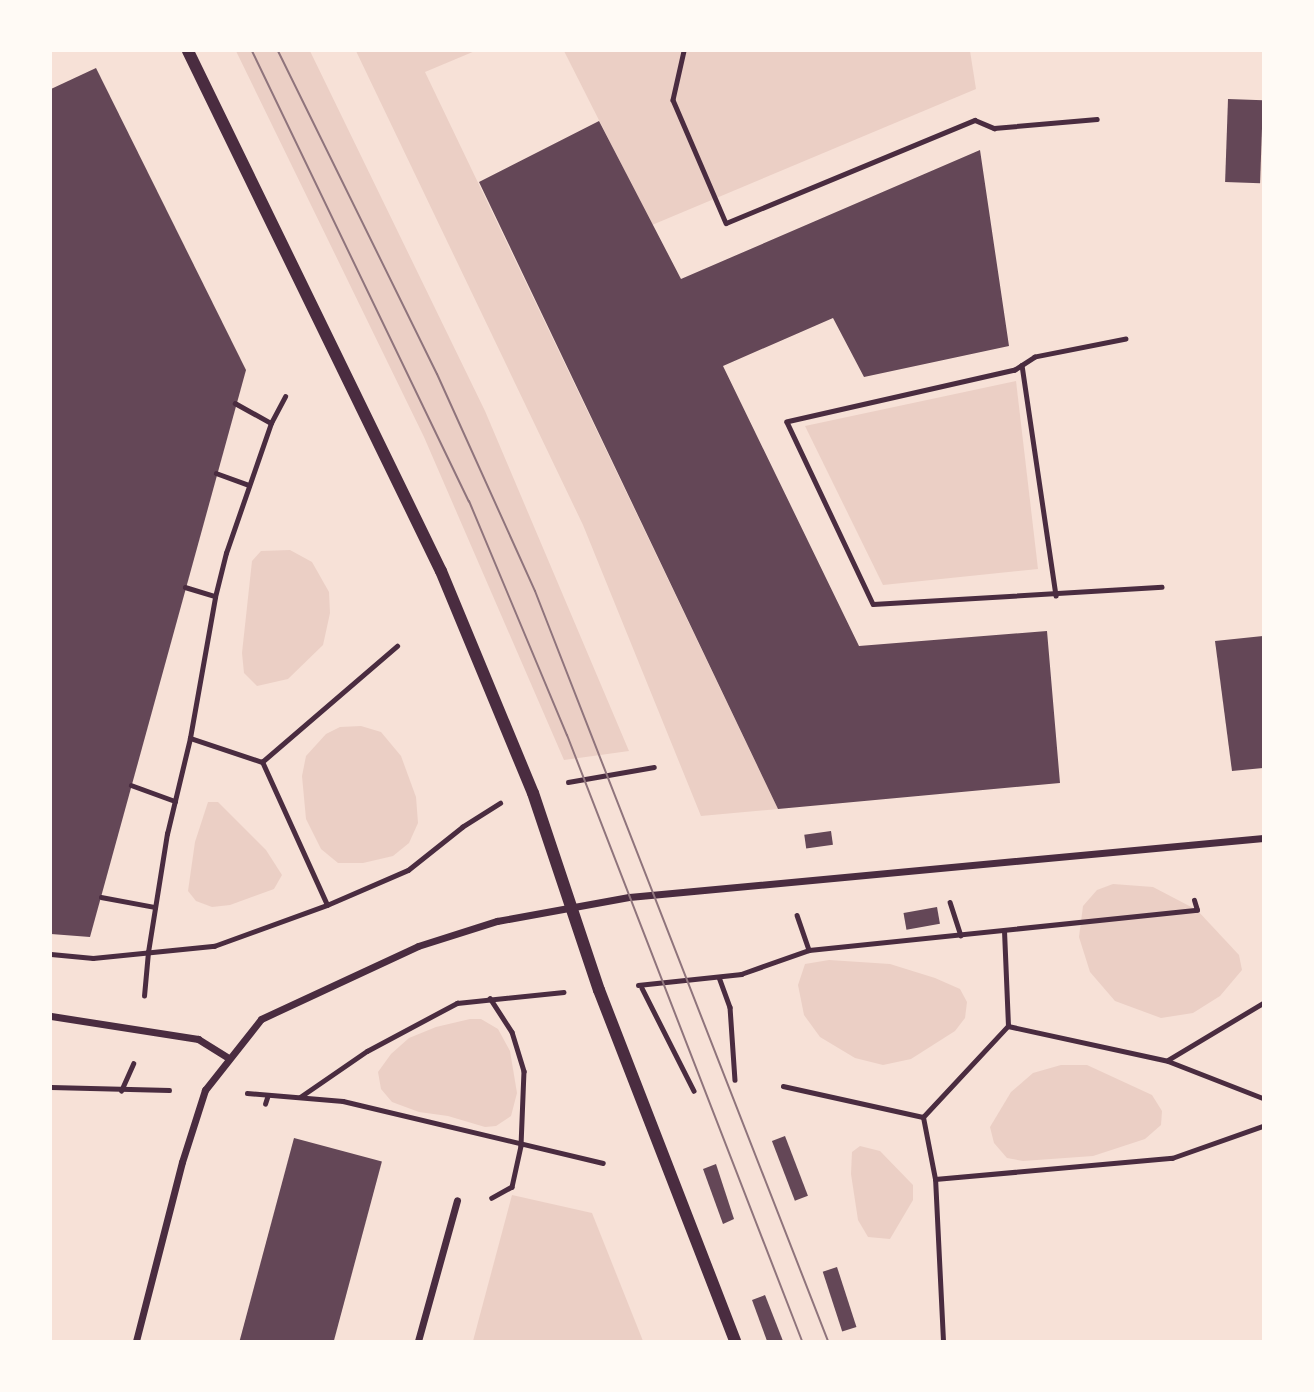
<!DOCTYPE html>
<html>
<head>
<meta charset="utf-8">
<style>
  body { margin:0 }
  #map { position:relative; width:1314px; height:1392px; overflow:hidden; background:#f7e1d7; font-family:"PT Sans Narrow",sans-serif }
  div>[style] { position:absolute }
  .green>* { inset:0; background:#ebcfc5 }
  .building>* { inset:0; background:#644757; transform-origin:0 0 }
  .path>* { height:4.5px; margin:-2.25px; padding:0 2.25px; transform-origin:2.25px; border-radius:2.25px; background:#4a2c40 }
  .minor>* { height:7px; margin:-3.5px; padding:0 3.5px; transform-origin:3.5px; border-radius:3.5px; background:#4a2c40 }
  .tertiary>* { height:12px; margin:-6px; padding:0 6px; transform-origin:6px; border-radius:6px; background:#4a2c40 }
  .tram>* { height:2px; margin:-1px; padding:0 1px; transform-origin:1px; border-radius:1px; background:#8f747c }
  span { translate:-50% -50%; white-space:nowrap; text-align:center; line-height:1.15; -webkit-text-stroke:6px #fffaf5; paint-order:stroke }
  .frame { position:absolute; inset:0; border:52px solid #fffaf5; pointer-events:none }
</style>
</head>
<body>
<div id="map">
  <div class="green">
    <i style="clip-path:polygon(236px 51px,310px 51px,485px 411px,629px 751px,564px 760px,424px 437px)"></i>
    <i style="clip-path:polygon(356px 51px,475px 51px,425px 72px,778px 809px,701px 816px,583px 525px)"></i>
    <i style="clip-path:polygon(564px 51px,970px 51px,976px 89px,652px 225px)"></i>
    <i style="clip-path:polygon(1016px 381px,1038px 569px,883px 585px,805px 426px)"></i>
    <i style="clip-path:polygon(290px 550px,312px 562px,329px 592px,330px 613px,323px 645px,288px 679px,257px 686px,244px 673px,242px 653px,252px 561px,261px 551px)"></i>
    <i style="clip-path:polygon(361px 726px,381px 732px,401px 756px,416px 797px,418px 823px,409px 843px,393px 856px,363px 863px,338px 863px,321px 849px,306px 819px,302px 776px,306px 756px,326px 734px,340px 727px)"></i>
    <i style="clip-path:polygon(208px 802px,218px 802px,266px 850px,282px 875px,274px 889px,230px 905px,212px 907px,196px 901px,188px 891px,195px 842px)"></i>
    <i style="clip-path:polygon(1113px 884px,1153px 887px,1197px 910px,1239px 955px,1242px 970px,1220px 996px,1193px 1013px,1161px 1018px,1115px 1001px,1090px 972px,1079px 937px,1083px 906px,1097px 890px)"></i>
    <i style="clip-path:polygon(829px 960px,890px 964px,935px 978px,960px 989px,967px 1002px,965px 1018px,955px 1031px,911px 1059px,883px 1065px,855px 1058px,820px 1037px,804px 1015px,798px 985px,805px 964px)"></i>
    <i style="clip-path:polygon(470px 1019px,481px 1019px,498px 1029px,510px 1051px,517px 1093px,511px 1116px,496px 1126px,485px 1127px,448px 1116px,419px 1112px,392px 1102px,381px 1089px,378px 1072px,391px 1054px,409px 1038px,436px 1027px)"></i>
    <i style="clip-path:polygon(1061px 1065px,1087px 1065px,1152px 1095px,1162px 1111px,1161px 1125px,1145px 1139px,1093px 1156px,1023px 1161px,1007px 1158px,994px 1143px,990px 1127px,1011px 1092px,1033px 1073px)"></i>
    <i style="clip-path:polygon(860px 1146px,880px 1151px,913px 1185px,913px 1200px,890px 1239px,868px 1237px,858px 1220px,851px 1174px,852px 1152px)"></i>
    <i style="clip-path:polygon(512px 1195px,592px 1213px,643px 1341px,473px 1341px)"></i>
  </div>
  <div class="building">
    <i style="clip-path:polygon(96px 68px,246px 370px,90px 937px,51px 934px,51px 89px)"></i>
    <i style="left:1228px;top:99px;width:35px;height:83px;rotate:2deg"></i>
    <i style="clip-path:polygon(599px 121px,681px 279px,980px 150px,1009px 346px,864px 377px,833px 318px,723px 366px,859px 646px,1047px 631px,1060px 783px,778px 809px,479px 182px)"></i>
    <i style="clip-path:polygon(1263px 636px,1263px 768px,1232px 771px,1215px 641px)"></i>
    <i style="left:831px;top:831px;width:14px;height:27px;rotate:82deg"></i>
    <i style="left:937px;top:907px;width:17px;height:34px;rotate:80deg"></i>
    <i style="left:785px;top:1136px;width:64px;height:14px;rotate:69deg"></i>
    <i style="left:294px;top:1138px;width:91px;height:210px;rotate:15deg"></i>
    <i style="clip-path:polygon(716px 1164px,734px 1219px,723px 1224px,703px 1169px)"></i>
    <i style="left:837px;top:1267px;width:63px;height:15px;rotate:72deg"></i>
    <i style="clip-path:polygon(765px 1295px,783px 1341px,767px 1341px,752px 1300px)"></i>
  </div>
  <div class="path">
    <i style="left:684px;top:51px;width:50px;rotate:102.7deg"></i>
    <i style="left:673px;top:100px;width:134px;rotate:66.7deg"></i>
    <i style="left:726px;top:223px;width:269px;rotate:-22.5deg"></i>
    <i style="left:975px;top:120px;width:21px;rotate:23deg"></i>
    <i style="left:994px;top:128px;width:103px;rotate:-5deg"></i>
    <i style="left:1126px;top:339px;width:93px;rotate:168.8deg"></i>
    <i style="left:1035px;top:357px;width:24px;rotate:147deg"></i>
    <i style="left:1015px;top:370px;width:234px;rotate:167.2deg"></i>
    <i style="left:787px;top:422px;width:201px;rotate:64.7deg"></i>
    <i style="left:873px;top:604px;width:289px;rotate:-3.4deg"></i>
    <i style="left:1022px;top:365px;width:233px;rotate:81.6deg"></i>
    <i style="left:235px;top:403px;width:41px;rotate:29.1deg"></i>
    <i style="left:216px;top:473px;width:35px;rotate:20deg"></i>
    <i style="left:185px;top:587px;width:31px;rotate:17deg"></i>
    <i style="left:190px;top:738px;width:76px;rotate:18.4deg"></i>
    <i style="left:568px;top:782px;width:87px;rotate:-9.9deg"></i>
    <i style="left:131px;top:785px;width:47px;rotate:20deg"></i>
    <i style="left:101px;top:897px;width:55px;rotate:10.5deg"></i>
    <i style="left:950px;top:902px;width:35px;rotate:72deg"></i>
    <i style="left:327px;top:905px;width:157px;rotate:-114.4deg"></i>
    <i style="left:262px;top:762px;width:178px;rotate:-40.7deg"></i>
    <i style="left:797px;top:915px;width:37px;rotate:71deg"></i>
    <i style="left:51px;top:954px;width:42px;rotate:5.4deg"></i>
    <i style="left:93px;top:958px;width:122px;rotate:-5.7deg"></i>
    <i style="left:214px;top:946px;width:120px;rotate:-19.9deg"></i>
    <i style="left:327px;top:905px;width:88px;rotate:-23.4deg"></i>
    <i style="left:408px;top:870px;width:69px;rotate:-38.5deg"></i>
    <i style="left:462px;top:827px;width:45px;rotate:-32.3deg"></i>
    <i style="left:719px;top:977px;width:32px;rotate:70deg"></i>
    <i style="left:730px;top:1007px;width:73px;rotate:86.1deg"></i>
    <i style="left:638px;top:985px;width:104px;rotate:-6.1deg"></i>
    <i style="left:741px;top:974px;width:72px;rotate:-19.4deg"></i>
    <i style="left:809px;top:950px;width:390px;rotate:-5.9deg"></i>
    <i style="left:1197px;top:910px;width:10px;rotate:-107deg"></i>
    <i style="left:642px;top:988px;width:115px;rotate:63.2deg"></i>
    <i style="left:144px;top:996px;width:44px;rotate:-84.8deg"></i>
    <i style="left:148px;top:952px;width:120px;rotate:-80.9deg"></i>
    <i style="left:167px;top:834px;width:99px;rotate:-76.5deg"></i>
    <i style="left:190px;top:738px;width:143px;rotate:-79.9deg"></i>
    <i style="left:215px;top:597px;width:45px;rotate:-76deg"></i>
    <i style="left:226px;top:553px;width:138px;rotate:-70.9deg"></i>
    <i style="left:271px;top:423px;width:30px;rotate:-62deg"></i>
    <i style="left:490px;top:998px;width:40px;rotate:57.1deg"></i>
    <i style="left:512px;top:1032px;width:41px;rotate:72.9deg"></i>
    <i style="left:524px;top:1071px;width:75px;rotate:92.3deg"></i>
    <i style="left:521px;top:1146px;width:42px;rotate:102.4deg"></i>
    <i style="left:512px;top:1187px;width:23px;rotate:151deg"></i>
    <i style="left:1008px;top:1026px;width:164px;rotate:12.3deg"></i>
    <i style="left:1168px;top:1061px;width:102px;rotate:21.3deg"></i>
    <i style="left:1168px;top:1060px;width:111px;rotate:-31deg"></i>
    <i style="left:783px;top:1086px;width:143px;rotate:12.5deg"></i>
    <i style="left:51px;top:1087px;width:118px;rotate:1.5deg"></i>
    <i style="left:121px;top:1091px;width:30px;rotate:-66deg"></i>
    <i style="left:247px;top:1093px;width:96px;rotate:4.8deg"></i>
    <i style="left:343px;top:1101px;width:267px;rotate:13.4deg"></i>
    <i style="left:300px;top:1097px;width:81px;rotate:-34.5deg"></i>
    <i style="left:367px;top:1051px;width:102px;rotate:-28.1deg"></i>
    <i style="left:457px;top:1003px;width:107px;rotate:-5.9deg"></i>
    <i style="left:265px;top:1104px;width:9px;rotate:-72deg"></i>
    <i style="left:935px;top:1179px;width:238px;rotate:-5.1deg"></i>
    <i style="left:1172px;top:1158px;width:96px;rotate:-19.4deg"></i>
    <i style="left:943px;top:1341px;width:162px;rotate:-92.8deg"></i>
    <i style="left:935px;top:1179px;width:63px;rotate:-101deg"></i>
    <i style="left:923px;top:1117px;width:125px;rotate:-47deg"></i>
    <i style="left:1008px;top:1026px;width:95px;rotate:-92.4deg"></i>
  </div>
  <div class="minor">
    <i style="left:51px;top:1016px;width:149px;rotate:8.9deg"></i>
    <i style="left:198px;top:1039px;width:36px;rotate:32deg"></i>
    <i style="left:136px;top:1341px;width:185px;rotate:-75.6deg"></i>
    <i style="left:182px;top:1162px;width:76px;rotate:-72.3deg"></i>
    <i style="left:205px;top:1090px;width:90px;rotate:-51.7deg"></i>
    <i style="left:261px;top:1019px;width:173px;rotate:-24.9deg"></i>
    <i style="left:418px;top:946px;width:83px;rotate:-17.6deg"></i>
    <i style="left:497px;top:921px;width:134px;rotate:-10.3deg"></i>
    <i style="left:629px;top:897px;width:637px;rotate:-5.32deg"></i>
    <i style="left:418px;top:1341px;width:146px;rotate:-74.5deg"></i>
  </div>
  <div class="tertiary">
    <i style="left:188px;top:51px;width:578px;rotate:64.06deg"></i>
    <i style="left:441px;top:571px;width:240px;rotate:67.5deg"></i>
    <i style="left:533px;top:793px;width:208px;rotate:71.5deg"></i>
    <i style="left:599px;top:990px;width:376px;rotate:68.8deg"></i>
  </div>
  <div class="tram">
    <i style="left:252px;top:51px;width:500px;rotate:64.3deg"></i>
    <i style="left:469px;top:501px;width:254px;rotate:67.3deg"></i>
    <i style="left:567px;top:735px;width:650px;rotate:68.8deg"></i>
    <i style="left:278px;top:51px;width:360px;rotate:63.8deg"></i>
    <i style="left:437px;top:374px;width:238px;rotate:65.7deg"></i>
    <i style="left:535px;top:591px;width:805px;rotate:68.66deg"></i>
  </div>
  <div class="frame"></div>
</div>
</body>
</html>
